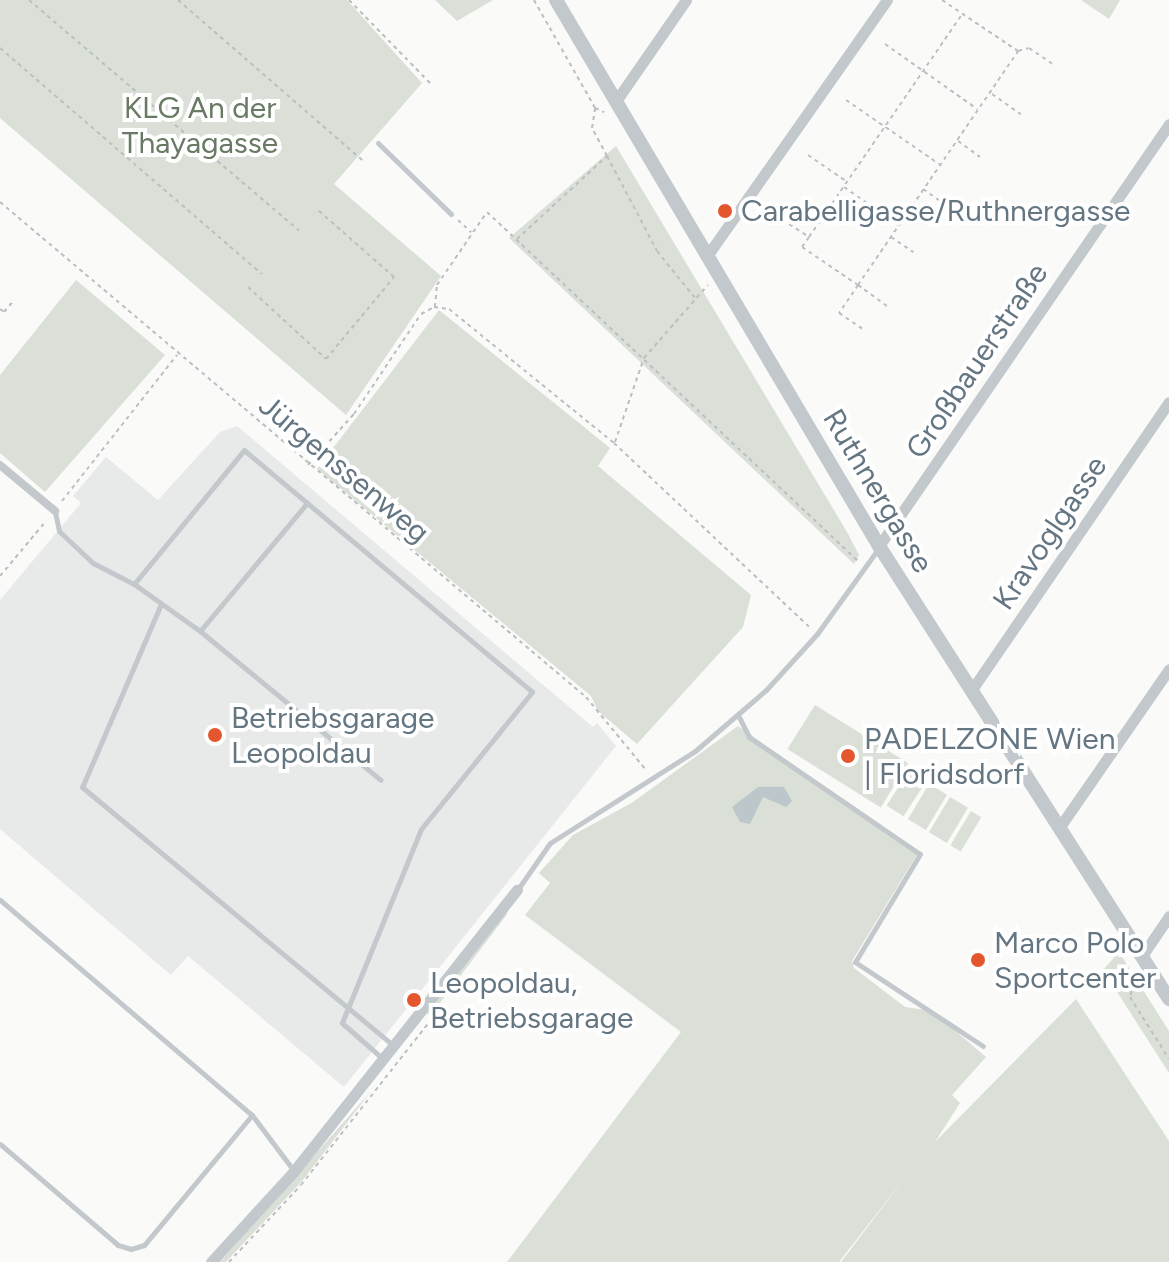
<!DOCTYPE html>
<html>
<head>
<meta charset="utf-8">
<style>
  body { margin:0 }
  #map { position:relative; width:1169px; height:1262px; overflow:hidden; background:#fafaf8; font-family:Figtree,sans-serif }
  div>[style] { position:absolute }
  .built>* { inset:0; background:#e8e9e9 }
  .green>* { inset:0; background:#dadfd7; transform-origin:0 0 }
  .water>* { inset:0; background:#bbc7cb }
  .path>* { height:2px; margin-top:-1px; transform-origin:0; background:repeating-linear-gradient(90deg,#bbbfc2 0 4px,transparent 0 8px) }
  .service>* { height:5px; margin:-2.5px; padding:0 2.5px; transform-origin:2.5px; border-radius:2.5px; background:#c3c8cc }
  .pedestrian>* { height:8px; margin:-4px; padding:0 4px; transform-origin:4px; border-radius:4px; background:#c3c8cc }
  .minor>* { height:11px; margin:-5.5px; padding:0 5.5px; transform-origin:5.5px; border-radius:5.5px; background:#c3c8cc }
  .tertiary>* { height:14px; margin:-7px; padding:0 7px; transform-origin:7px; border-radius:7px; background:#c3c8cc }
  .dots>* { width:22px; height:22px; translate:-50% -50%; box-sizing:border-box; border:4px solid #fff; border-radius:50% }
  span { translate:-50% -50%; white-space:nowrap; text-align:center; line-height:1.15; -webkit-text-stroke:8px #fff; paint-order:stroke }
  .park-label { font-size:30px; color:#687a64 }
  .poi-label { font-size:30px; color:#657683 }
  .left { translate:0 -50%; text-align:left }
  .street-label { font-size:30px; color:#657683 }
</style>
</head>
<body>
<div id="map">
  <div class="built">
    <i style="clip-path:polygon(237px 426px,593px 727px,597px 723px,616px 746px,344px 1087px,188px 956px,171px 975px,0 829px,0 600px,81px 503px,73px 496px,106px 457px,158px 500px,220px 432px)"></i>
  </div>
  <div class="green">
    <i style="clip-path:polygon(0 0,347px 0,422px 83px,334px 184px,441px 276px,346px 415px,0 118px)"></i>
    <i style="clip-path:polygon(435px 0,493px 0,457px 21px)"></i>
    <i style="clip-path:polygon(1081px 0,1120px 0,1109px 19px)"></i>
    <i style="clip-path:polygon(616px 146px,847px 532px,859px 555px,854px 564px,509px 238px)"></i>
    <i style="clip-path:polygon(76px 280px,165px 355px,45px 492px,0 453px,0 375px)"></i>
    <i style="clip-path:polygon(439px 310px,610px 448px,598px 466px,751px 595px,743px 627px,637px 744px,598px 711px,591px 696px,317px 469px)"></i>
    <i style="left:815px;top:705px;width:110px;height:52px;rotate:32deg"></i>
    <i style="clip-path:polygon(738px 726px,918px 853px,852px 961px,854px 968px,905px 1007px,932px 1011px,986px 1057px,952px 1095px,960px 1103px,935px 1142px,1076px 999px,1169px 1141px,1169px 1262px,841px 1262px,907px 1175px,839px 1262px,507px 1262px,681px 1032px,525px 915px,550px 883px,539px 873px,573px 835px,633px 802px)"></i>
    <i style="left:909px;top:771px;width:20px;height:41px;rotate:33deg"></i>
    <i style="left:929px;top:784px;width:21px;height:41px;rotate:31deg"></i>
    <i style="left:950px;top:797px;width:21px;height:41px;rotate:31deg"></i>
    <i style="left:971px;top:811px;width:12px;height:40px;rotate:31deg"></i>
    <i style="clip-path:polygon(508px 913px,430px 1016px,427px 1013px,504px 914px)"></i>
    <i style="clip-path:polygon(1119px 952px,1169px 1031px,1169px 1073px,1103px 970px)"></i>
    <i style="clip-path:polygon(372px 1090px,303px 1180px,226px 1262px,220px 1262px)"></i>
  </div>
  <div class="water">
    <i style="clip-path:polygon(758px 787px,784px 787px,792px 801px,786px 807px,763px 797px,750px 824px,740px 822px,732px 807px)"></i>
  </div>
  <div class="path">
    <i style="left:29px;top:0;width:355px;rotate:40.5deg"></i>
    <i style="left:178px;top:0;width:244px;rotate:41deg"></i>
    <i style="left:349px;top:0;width:116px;rotate:45.7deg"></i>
    <i style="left:534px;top:0;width:124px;rotate:60.5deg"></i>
    <i style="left:595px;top:108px;width:10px;rotate:24deg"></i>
    <i style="left:942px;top:0;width:92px;rotate:33.9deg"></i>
    <i style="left:1018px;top:51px;width:11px;rotate:-15deg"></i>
    <i style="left:1029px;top:48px;width:29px;rotate:34deg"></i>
    <i style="left:885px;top:44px;width:113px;rotate:35.2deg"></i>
    <i style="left:0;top:48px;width:346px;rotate:40.8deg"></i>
    <i style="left:992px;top:94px;width:35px;rotate:35deg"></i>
    <i style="left:846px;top:100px;width:113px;rotate:34.5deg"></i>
    <i style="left:958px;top:141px;width:27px;rotate:36deg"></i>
    <i style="left:808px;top:155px;width:46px;rotate:34.4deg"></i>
    <i style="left:607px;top:156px;width:107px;rotate:62.2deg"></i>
    <i style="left:657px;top:251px;width:60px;rotate:51deg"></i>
    <i style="left:844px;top:187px;width:66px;rotate:35.1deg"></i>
    <i style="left:923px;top:189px;width:39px;rotate:35deg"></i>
    <i style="left:0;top:202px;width:767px;rotate:40.19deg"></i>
    <i style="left:586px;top:697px;width:94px;rotate:50.6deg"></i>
    <i style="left:769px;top:211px;width:48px;rotate:33deg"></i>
    <i style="left:809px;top:237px;width:12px;rotate:125deg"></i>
    <i style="left:802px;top:247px;width:68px;rotate:34.2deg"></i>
    <i style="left:858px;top:285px;width:34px;rotate:124deg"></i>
    <i style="left:839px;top:313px;width:32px;rotate:34deg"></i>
    <i style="left:458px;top:220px;width:18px;rotate:43deg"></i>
    <i style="left:809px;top:237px;width:270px;rotate:-55.5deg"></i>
    <i style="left:891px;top:237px;width:27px;rotate:34deg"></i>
    <i style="left:517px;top:239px;width:122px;rotate:-42.7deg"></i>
    <i style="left:607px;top:156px;width:32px;rotate:-118deg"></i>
    <i style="left:592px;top:128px;width:20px;rotate:-81deg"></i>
    <i style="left:248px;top:287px;width:106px;rotate:42.7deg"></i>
    <i style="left:326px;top:359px;width:107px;rotate:-50.3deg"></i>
    <i style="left:394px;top:277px;width:101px;rotate:-138.6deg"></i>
    <i style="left:887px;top:306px;width:36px;rotate:-144deg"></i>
    <i style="left:858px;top:285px;width:283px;rotate:-55.6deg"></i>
    <i style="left:435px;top:307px;width:22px;rotate:-85deg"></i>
    <i style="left:437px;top:285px;width:88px;rotate:-55.6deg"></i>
    <i style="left:487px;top:212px;width:509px;rotate:43.25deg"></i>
    <i style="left:0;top:309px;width:5px;rotate:37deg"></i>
    <i style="left:4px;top:312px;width:16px;rotate:-50deg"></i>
    <i style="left:615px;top:442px;width:89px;rotate:-71deg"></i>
    <i style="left:644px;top:358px;width:97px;rotate:-48.8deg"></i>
    <i style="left:308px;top:465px;width:69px;rotate:-48deg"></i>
    <i style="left:354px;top:414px;width:120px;rotate:-56.2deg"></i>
    <i style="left:421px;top:314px;width:15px;rotate:-28deg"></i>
    <i style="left:434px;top:307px;width:15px;rotate:8deg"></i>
    <i style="left:449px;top:309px;width:213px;rotate:39.1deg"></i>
    <i style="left:614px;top:443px;width:268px;rotate:43.3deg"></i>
    <i style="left:62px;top:501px;width:186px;rotate:-51.8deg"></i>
    <i style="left:0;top:576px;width:72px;rotate:-50.1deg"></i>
    <i style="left:1136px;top:976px;width:22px;rotate:106deg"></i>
    <i style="left:1130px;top:997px;width:73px;rotate:57.8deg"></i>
    <i style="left:229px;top:1262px;width:105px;rotate:-46.9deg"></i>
    <i style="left:301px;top:1185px;width:220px;rotate:-51.8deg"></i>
  </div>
  <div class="service">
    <i style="left:378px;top:143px;width:102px;rotate:44.2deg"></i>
    <i style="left:55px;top:512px;width:19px;rotate:78deg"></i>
    <i style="left:59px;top:531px;width:47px;rotate:43.3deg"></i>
    <i style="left:93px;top:563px;width:46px;rotate:27.1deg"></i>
    <i style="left:134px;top:584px;width:81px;rotate:35.5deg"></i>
    <i style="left:200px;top:631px;width:234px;rotate:39.5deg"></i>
    <i style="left:134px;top:584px;width:173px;rotate:-50.6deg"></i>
    <i style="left:244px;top:450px;width:376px;rotate:40deg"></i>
    <i style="left:532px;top:692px;width:176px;rotate:129deg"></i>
    <i style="left:421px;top:829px;width:209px;rotate:112.2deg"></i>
    <i style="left:342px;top:1023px;width:53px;rotate:41.2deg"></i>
    <i style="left:161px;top:604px;width:199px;rotate:113.3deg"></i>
    <i style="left:82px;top:787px;width:403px;rotate:39.7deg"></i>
    <i style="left:200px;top:631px;width:167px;rotate:-50.1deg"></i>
    <i style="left:738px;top:715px;width:25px;rotate:63deg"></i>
    <i style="left:749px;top:737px;width:207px;rotate:34.4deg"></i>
    <i style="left:920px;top:854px;width:126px;rotate:121deg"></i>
    <i style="left:855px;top:962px;width:153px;rotate:33.3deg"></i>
    <i style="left:518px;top:889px;width:56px;rotate:-55.2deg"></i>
    <i style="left:550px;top:843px;width:172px;rotate:-32.4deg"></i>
    <i style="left:695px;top:751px;width:94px;rotate:-40.7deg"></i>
    <i style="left:766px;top:690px;width:76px;rotate:-47.7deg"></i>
    <i style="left:817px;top:634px;width:105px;rotate:-54.3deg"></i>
    <i style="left:0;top:900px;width:331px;rotate:40.5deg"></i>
    <i style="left:252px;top:1115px;width:169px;rotate:129.7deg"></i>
    <i style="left:144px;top:1245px;width:14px;rotate:163deg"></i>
    <i style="left:131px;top:1249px;width:14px;rotate:-163deg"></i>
    <i style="left:118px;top:1245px;width:155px;rotate:-139.4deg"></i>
    <i style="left:252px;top:1115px;width:70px;rotate:53.1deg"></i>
  </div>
  <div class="pedestrian">
    <i style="left:0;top:465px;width:72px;rotate:39.9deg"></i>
  </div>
  <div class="minor">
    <i style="left:616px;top:101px;width:123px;rotate:-55.3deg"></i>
    <i style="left:707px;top:256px;width:313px;rotate:-54.9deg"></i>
    <i style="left:879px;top:546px;width:512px;rotate:-55.5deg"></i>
    <i style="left:971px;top:691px;width:350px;rotate:-55.6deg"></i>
    <i style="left:1059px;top:828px;width:193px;rotate:-55.3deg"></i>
    <i style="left:1142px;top:956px;width:48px;rotate:-56deg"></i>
    <i style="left:211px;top:1262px;width:123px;rotate:-47.6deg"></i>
    <i style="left:294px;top:1171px;width:359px;rotate:-51.6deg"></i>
  </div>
  <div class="tertiary">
    <i style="left:556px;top:0;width:634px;rotate:59.39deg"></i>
    <i style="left:879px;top:546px;width:538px;rotate:57.37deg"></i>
  </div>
  <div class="dots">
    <i style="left:725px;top:211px;background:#e4572e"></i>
    <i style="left:215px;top:735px;background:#e4572e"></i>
    <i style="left:848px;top:756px;background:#e4572e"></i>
    <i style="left:978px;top:960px;background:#e4572e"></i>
    <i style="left:414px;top:1000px;background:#e4572e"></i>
  </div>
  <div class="park-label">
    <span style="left:200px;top:125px">KLG An der<br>Thayagasse</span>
  </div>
  <div class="poi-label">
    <span class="left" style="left:741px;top:211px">Carabelligasse/Ruthnergasse</span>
    <span class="left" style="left:231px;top:735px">Betriebsgarage<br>Leopoldau</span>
    <span class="left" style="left:864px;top:756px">PADELZONE Wien<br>| Floridsdorf</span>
    <span class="left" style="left:994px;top:960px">Marco Polo<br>Sportcenter</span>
    <span class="left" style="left:430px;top:1000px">Leopoldau,<br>Betriebsgarage</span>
  </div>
  <div class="street-label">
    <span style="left:977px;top:361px;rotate:-56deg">Großbauerstraße</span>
    <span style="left:344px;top:469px;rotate:40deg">Jürgenssenweg</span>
    <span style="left:878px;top:491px;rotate:59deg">Ruthnergasse</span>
    <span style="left:1050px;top:533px;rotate:-56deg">Kravoglgasse</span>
  </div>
</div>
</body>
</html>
